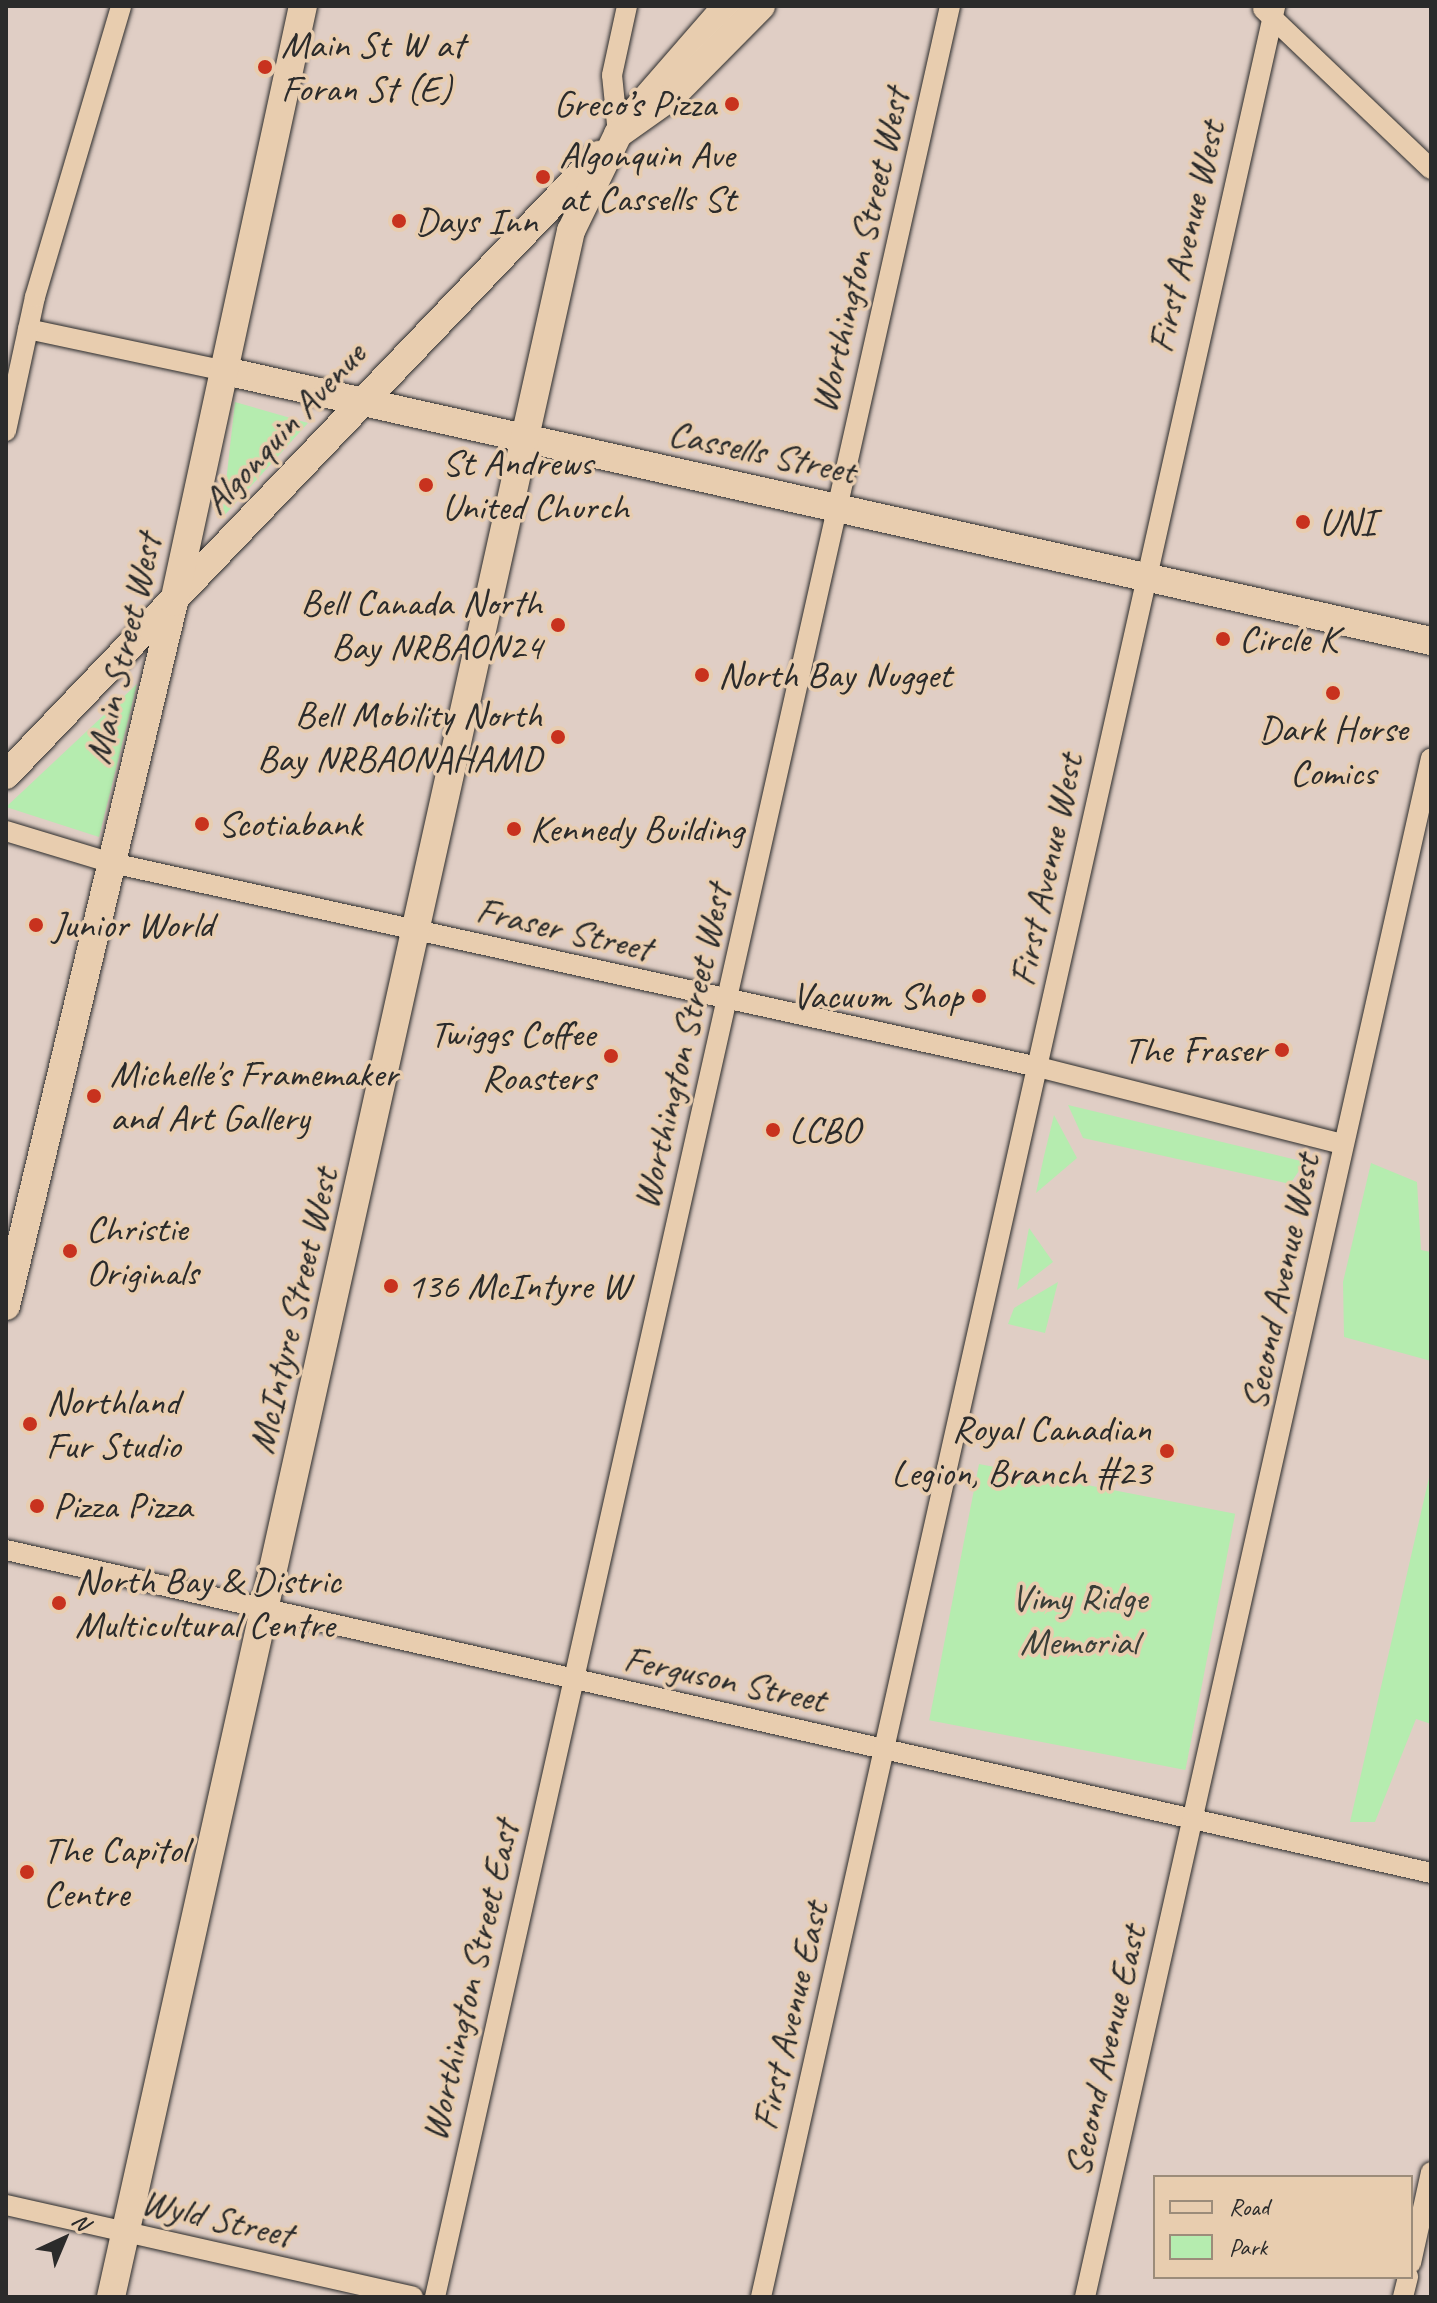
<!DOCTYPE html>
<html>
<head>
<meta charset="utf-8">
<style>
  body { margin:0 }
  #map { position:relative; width:1437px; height:2303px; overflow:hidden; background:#e0cec5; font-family:Caveat,sans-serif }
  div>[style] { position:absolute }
  .green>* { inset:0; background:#b5ecaf; transform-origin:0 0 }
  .roads { filter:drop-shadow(0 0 2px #2b2b2b) drop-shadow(0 0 2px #2b2b2b) }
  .street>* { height:20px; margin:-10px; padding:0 10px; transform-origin:10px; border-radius:10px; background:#e8cdaf }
  .secondary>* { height:28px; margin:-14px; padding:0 14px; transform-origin:14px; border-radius:14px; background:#e8cdaf }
  .dots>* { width:22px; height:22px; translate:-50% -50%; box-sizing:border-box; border:4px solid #e8cdaf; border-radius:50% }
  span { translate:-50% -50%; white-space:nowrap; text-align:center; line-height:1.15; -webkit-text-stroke:7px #e8cdaf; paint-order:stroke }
  .poi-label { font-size:38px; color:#2b2b2b }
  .left { translate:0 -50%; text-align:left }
  .right { translate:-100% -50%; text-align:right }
  .street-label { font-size:38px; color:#2b2b2b }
  .park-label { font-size:38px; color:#393e38 }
  .frame { position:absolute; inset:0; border:8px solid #2b2b2b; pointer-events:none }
  .legend { position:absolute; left:1153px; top:2175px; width:260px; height:104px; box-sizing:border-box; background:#e8cdaf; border:2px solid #9c8c7a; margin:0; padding:10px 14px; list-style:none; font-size:24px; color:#2b2b2b }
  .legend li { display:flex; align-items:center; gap:16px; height:40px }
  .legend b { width:40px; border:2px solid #9c8c7a }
  .north { position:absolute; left:24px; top:2199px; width:80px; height:80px; -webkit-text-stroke:6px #e8cdaf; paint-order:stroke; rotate:44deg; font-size:22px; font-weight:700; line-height:32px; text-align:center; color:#2b2b2b }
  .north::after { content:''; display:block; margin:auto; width:28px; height:36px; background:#2b2b2b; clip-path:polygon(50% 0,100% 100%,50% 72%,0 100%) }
</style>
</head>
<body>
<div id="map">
  <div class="green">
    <i style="clip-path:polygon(235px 402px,308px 423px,222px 518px)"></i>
    <i style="clip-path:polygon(137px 684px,99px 837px,6px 807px)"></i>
    <i style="clip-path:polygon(1068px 1105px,1305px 1162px,1290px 1184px,1083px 1138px)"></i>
    <i style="clip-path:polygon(1054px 1115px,1077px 1158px,1036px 1193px,1044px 1156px)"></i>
    <i style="clip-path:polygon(1371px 1163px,1417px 1182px,1421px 1250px,1431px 1252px,1431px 1361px,1344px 1337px,1343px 1282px)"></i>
    <i style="clip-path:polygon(1029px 1228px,1053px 1262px,1017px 1290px)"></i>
    <i style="clip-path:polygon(1058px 1282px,1045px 1333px,1008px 1324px,1014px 1308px)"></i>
    <i style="left:979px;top:1464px;width:261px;height:261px;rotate:11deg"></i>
    <i style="clip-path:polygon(1431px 1469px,1431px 1724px,1416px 1719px,1375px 1822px,1350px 1822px)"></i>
  </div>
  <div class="roads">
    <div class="street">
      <i style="left:1263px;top:9px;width:232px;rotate:43.6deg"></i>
      <i style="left:618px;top:134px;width:59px;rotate:-95.8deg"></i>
      <i style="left:612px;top:75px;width:71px;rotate:-77.7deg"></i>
      <i style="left:28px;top:329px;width:201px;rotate:12deg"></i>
      <i style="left:6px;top:431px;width:137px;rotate:-77.8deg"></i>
      <i style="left:35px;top:297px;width:303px;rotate:-73.5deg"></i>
      <i style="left:6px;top:831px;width:111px;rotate:16.8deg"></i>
      <i style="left:112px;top:863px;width:948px;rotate:12.42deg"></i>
      <i style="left:1038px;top:1067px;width:315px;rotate:14.2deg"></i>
      <i style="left:6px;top:1550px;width:1461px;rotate:12.77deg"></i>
      <i style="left:6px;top:2205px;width:417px;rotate:12.7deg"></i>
      <i style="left:1411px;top:2263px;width:93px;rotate:-77.6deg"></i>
      <i style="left:435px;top:2297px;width:2348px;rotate:-77.33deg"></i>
      <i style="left:761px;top:2297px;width:2348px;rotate:-77.35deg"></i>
      <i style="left:1085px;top:2297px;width:1577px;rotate:-77.33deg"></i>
      <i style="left:1403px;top:2297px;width:21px;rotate:-76deg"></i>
    </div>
    <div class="secondary">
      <i style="left:633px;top:114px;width:143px;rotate:-49deg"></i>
      <i style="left:225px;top:371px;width:1236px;rotate:12.62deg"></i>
      <i style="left:6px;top:775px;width:858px;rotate:-46.28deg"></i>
      <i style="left:6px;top:1306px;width:724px;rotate:-76.58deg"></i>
      <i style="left:174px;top:602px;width:610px;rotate:-77.79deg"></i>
      <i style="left:111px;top:2297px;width:2117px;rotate:-77.45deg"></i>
      <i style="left:571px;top:231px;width:108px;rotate:-64.1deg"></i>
      <i style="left:618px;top:134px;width:67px;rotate:-35.3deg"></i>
      <i style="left:673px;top:95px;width:125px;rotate:-45.3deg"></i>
    </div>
  </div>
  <div class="dots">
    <i style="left:265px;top:67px;background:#c8321e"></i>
    <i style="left:732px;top:104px;background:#c8321e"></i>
    <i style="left:543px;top:177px;background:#c8321e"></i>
    <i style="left:399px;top:221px;background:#c8321e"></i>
    <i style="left:426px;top:485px;background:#c8321e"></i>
    <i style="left:1303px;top:522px;background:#c8321e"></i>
    <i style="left:558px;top:625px;background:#c8321e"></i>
    <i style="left:1223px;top:639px;background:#c8321e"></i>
    <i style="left:702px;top:675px;background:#c8321e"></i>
    <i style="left:1333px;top:693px;background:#c8321e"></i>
    <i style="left:558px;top:737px;background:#c8321e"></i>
    <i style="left:202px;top:824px;background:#c8321e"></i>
    <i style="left:514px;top:829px;background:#c8321e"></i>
    <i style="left:36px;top:925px;background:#c8321e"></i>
    <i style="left:979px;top:996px;background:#c8321e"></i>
    <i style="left:1282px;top:1050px;background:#c8321e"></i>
    <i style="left:611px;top:1056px;background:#c8321e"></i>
    <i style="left:94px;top:1096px;background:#c8321e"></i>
    <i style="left:773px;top:1130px;background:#c8321e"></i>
    <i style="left:70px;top:1251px;background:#c8321e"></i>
    <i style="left:391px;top:1286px;background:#c8321e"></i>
    <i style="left:30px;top:1424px;background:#c8321e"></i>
    <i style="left:1167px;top:1451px;background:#c8321e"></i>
    <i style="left:37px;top:1506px;background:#c8321e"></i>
    <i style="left:59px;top:1603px;background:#c8321e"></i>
    <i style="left:27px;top:1872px;background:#c8321e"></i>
  </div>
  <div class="poi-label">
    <span class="left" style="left:281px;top:67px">Main St W at<br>Foran St (E)</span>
    <span class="right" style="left:716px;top:104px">Greco’s Pizza</span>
    <span class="left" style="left:559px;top:177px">Algonquin Ave<br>at Cassells St</span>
    <span class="left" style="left:415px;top:221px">Days Inn</span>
    <span class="left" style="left:442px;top:485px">St Andrews<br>United Church</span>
    <span class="left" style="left:1319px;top:522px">UNI</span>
    <span class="right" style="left:542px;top:625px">Bell Canada North<br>Bay NRBAON24</span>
    <span class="left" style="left:1239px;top:639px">Circle K</span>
    <span class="left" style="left:718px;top:675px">North Bay Nugget</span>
    <span class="right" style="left:542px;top:737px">Bell Mobility North<br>Bay NRBAONAHAMD</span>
    <span style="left:1333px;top:751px">Dark Horse<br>Comics</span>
    <span class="left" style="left:218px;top:824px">Scotiabank</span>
    <span class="left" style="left:530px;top:829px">Kennedy Building</span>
    <span class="left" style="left:52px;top:925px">Junior World</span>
    <span class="right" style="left:963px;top:996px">Vacuum Shop</span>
    <span class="right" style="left:595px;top:1056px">Twiggs Coffee<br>Roasters</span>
    <span class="right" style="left:1266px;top:1050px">The Fraser</span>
    <span class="left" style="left:110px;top:1096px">Michelle's Framemaker<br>and Art Gallery</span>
    <span class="left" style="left:789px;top:1130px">LCBO</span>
    <span class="left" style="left:86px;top:1251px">Christie<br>Originals</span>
    <span class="left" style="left:407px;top:1286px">136 McIntyre W</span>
    <span class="left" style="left:46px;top:1424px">Northland<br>Fur Studio</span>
    <span class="right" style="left:1151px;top:1451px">Royal Canadian<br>Legion, Branch #23</span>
    <span class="left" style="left:53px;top:1506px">Pizza Pizza</span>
    <span class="left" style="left:75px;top:1603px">North Bay &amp; Distric<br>Multicultural Centre</span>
    <span class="left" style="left:43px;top:1872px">The Capitol<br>Centre</span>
  </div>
  <div class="street-label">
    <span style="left:1186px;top:237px;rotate:-77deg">First Avenue West</span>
    <span style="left:860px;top:251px;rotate:-77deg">Worthington Street West</span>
    <span style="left:284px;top:428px;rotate:-47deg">Algonquin Avenue</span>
    <span style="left:762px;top:452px;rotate:12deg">Cassells Street</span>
    <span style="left:123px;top:649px;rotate:-77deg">Main Street West</span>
    <span style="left:1046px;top:870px;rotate:-78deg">First Avenue West</span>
    <span style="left:564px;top:929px;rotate:13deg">Fraser Street</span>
    <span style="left:682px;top:1047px;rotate:-77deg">Worthington Street West</span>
    <span style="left:1280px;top:1282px;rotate:-78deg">Second Avenue West</span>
    <span style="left:293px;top:1311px;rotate:-77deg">McIntyre Street West</span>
    <span style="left:725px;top:1679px;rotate:12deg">Ferguson Street</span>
    <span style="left:470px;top:1981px;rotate:-77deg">Worthington Street East</span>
    <span style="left:790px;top:2016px;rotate:-77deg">First Avenue East</span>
    <span style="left:1105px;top:2051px;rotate:-77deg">Second Avenue East</span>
    <span style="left:217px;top:2218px;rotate:13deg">Wyld Street</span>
  </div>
  <div class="park-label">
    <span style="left:1079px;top:1620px">Vimy Ridge<br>Memorial</span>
  </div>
  <div class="frame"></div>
  <ul class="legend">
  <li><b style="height:10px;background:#e8cdaf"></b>Road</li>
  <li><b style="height:22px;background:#b5ecaf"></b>Park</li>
  </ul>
  <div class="north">N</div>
</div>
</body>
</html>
